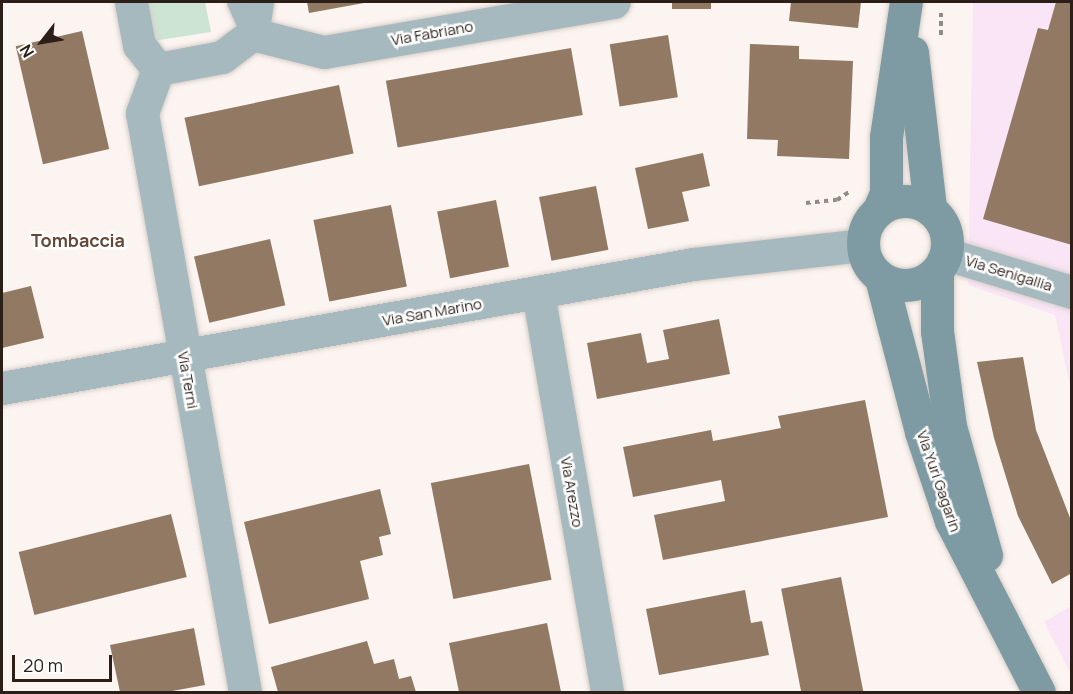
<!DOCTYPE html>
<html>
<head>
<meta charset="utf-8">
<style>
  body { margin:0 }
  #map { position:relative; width:1073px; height:694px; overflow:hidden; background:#fcf4f0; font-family:Manrope,sans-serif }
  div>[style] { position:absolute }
  .industrial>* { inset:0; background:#f9e5f5 }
  .green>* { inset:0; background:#cde4d3 }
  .building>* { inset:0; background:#917964; transform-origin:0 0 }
  .path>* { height:4px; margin-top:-2px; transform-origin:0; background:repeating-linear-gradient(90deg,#948a84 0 4.5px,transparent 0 9px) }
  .roads { filter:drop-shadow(0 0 2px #d7cec9) drop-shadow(0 0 2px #d7cec9) }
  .service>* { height:20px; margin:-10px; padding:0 10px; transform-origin:10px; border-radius:10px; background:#a6b9be }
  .minor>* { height:33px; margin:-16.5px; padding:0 16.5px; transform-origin:16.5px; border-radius:16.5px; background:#a6b9be }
  .secondary>* { height:33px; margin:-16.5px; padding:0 16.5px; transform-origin:16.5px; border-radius:16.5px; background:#7e9ba3 }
  .secondary>.ring { margin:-16.5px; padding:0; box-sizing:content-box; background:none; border:33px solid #7e9ba3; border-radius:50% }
  span { translate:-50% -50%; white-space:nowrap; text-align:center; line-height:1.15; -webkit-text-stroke:5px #fff; paint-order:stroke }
  .street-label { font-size:15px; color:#2c1f18 }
  .quarter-label { font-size:18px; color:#654736; font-weight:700 }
  .frame { position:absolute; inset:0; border:3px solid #2c1f18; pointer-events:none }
  .north { position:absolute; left:12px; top:12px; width:60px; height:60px; -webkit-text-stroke:4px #fff; paint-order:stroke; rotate:239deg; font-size:16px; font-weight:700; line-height:24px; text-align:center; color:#2c1f18 }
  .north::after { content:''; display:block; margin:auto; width:21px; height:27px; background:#2c1f18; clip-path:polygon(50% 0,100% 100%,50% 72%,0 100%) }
  .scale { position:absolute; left:12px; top:655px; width:100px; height:27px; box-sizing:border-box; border:3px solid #2c1f18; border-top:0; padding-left:8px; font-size:18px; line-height:21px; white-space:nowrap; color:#2c1f18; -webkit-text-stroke:4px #fff; paint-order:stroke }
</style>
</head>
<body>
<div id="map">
  <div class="industrial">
    <i style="clip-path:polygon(973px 2px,1071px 2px,1071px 391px,1055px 315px,968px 285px)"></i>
    <i style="clip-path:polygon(1071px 606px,1071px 674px,1044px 622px)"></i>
  </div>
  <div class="green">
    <i style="clip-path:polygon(146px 2px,205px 2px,211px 32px,153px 41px)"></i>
  </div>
  <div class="building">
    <i style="clip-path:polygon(307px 2px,363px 2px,364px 3px,309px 13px)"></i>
    <i style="left:672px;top:2px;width:39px;height:7px"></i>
    <i style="clip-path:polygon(791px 2px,861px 2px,858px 28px,789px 21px)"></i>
    <i style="clip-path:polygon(1056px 2px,1072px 2px,1072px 245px,983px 219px,1038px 28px,1048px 30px)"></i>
    <i style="left:82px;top:31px;width:121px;height:68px;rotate:77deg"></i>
    <i style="left:668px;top:35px;width:63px;height:59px;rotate:81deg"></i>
    <i style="clip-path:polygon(750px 44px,799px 46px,799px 59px,853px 61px,849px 159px,777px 156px,778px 140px,747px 139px)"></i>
    <i style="left:571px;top:48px;width:68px;height:188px;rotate:80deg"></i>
    <i style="left:339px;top:85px;width:70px;height:158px;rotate:78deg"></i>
    <i style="clip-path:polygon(703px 153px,710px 186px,682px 192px,689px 221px,648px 229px,635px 168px)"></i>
    <i style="left:596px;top:186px;width:65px;height:58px;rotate:79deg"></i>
    <i style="left:496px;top:200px;width:68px;height:60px;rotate:79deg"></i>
    <i style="left:391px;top:205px;width:83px;height:79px;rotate:79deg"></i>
    <i style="left:270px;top:239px;width:68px;height:78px;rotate:77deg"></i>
    <i style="clip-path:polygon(31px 286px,44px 338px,2px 348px,2px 293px)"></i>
    <i style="clip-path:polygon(719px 319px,730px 374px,597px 399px,587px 343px,641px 333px,647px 363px,669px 359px,663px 330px)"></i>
    <i style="clip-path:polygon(1023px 357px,1036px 430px,1072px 523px,1072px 573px,1052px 584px,1018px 516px,994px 438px,977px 362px)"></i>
    <i style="clip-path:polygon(865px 400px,888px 517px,663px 560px,654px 515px,725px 501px,721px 480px,633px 497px,623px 447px,711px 430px,713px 441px,781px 428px,778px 416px)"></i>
    <i style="left:529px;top:464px;width:118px;height:100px;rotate:79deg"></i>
    <i style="clip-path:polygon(380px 489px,391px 534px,379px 537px,383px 555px,360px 561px,369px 599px,269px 624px,244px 522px)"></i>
    <i style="left:171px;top:514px;width:65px;height:157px;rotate:76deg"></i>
    <i style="left:841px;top:577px;width:117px;height:61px;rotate:79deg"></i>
    <i style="clip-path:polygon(745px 590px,751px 623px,762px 621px,769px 655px,659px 675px,646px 609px)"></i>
    <i style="clip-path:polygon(547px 623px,561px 692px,459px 692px,449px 643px)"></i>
    <i style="clip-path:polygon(194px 628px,205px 685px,167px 692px,120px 692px,110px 645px)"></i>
    <i style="clip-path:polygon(367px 641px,374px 664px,394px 659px,399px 679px,411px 676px,416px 692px,278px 692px,271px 667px)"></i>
  </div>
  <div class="path">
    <i style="left:941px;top:35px;width:22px;rotate:-90deg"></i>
    <i style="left:806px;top:203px;width:31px;rotate:-6deg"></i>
    <i style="left:837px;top:200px;width:14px;rotate:-34deg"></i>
  </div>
  <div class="roads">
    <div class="service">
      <i style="left:237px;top:2px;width:32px;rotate:66deg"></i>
    </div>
    <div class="minor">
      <i style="left:131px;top:2px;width:44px;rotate:79.5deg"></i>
      <i style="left:139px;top:45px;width:31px;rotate:52deg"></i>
      <i style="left:158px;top:69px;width:65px;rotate:-10.6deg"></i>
      <i style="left:222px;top:57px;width:38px;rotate:-37deg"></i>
      <i style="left:252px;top:34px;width:32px;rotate:-81deg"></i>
      <i style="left:252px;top:34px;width:74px;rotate:14deg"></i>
      <i style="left:324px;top:52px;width:294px;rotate:-9.8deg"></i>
      <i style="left:158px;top:69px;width:47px;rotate:110deg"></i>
      <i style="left:142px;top:113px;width:588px;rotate:79.91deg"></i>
      <i style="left:946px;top:254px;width:132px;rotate:16.8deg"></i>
      <i style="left:538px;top:292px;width:406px;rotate:80.2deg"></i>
      <i style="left:2px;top:388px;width:702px;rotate:-10.17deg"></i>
      <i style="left:693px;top:264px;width:171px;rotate:-6.4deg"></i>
    </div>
    <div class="secondary">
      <i style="left:912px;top:52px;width:157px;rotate:83.4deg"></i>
      <i class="ring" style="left:863px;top:201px;width:51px;height:51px"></i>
      <i style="left:879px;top:209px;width:17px;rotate:-66deg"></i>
      <i style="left:886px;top:193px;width:56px;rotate:-90deg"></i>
      <i style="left:886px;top:137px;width:136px;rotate:-81.6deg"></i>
      <i style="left:937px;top:272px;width:59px;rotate:90deg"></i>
      <i style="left:937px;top:331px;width:96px;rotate:82.2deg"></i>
      <i style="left:950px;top:426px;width:134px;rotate:74.4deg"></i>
      <i style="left:881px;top:278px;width:159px;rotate:75.4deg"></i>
      <i style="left:921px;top:432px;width:94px;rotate:71.4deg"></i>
      <i style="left:951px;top:521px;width:192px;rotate:62.8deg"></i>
    </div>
  </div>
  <div class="street-label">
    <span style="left:432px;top:33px;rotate:-10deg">Via Fabriano</span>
    <span style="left:1009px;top:273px;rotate:17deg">Via Senigallia</span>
    <span style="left:432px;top:312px;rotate:-10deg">Via San Marino</span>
    <span style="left:188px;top:380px;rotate:80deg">Via Terni</span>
    <span style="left:939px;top:481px;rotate:71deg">Via Yuri Gagarin</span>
    <span style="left:572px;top:492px;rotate:80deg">Via Arezzo</span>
  </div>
  <div class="quarter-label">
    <span style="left:78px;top:240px">Tombaccia</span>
  </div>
  <div class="frame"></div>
  <div class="north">N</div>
  <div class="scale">20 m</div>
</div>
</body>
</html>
